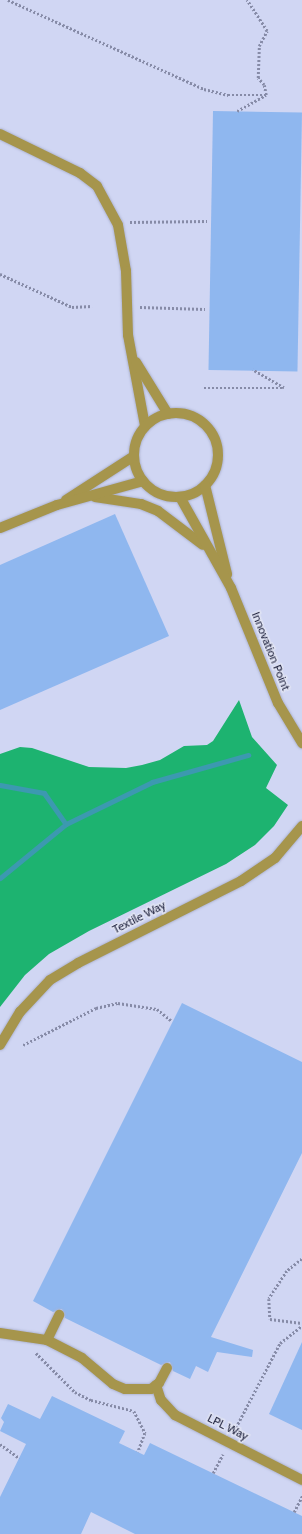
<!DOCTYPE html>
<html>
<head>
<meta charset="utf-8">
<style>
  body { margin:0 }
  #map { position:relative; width:302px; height:1534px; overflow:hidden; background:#d0d6f3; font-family:Cabin,sans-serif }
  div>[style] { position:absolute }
  .forest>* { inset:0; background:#1db370 }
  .stream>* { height:5px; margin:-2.5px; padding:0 2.5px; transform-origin:2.5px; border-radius:2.5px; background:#3c99b0 }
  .building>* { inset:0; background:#8fb7ef; transform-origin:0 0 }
  .path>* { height:2.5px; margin-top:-1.25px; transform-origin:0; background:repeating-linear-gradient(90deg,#868ba7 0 2px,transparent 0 4px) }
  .roads { filter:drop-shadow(0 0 1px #adb3d0) drop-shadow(0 0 1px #adb3d0) }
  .lane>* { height:10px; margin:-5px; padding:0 5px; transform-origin:5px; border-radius:5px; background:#a6954c }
  .street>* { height:10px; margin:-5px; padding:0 5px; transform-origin:5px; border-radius:5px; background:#a6954c }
  .street>.ring { margin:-5px; padding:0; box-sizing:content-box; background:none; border:10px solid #a6954c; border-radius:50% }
  span { translate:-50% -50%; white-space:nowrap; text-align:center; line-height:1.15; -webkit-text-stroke:3px #e1e4f3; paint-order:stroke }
  .street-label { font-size:12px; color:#232642 }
</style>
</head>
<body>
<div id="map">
  <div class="forest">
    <i style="clip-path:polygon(239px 700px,252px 737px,277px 765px,266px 788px,288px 805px,274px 826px,255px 845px,226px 864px,89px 931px,49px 954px,25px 975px,0 1007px,0 754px,20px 747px,32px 748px,89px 767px,126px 768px,142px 765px,160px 760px,184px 746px,207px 745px,213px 741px)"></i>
  </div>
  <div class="stream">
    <i style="left:0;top:785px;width:45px;rotate:10.3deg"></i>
    <i style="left:44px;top:793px;width:38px;rotate:55deg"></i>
    <i style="left:0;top:878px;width:85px;rotate:-39.3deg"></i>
    <i style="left:66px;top:824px;width:96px;rotate:-26deg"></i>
    <i style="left:152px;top:782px;width:100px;rotate:-15.7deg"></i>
  </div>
  <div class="building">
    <i style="left:213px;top:111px;width:89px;height:259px;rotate:1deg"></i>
    <i style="clip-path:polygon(115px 514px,169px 636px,0 710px,0 565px)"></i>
    <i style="clip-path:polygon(182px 1003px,302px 1062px,302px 1153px,211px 1337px,253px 1350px,252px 1357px,217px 1352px,208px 1372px,196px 1366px,190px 1379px,173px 1371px,170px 1362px,161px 1365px,65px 1318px,62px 1309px,53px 1312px,33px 1301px)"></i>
    <i style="clip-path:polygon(302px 1342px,302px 1430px,269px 1414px)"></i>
    <i style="clip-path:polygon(52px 1396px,125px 1431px,119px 1443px,144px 1455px,150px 1443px,302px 1516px,302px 1534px,135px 1534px,91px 1512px,81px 1534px,0 1534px,0 1497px,26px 1444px,0 1431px,4px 1422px,1px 1418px,8px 1404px,40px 1419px)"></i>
  </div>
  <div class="path">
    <i style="left:8px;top:0;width:215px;rotate:24.4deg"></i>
    <i style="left:204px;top:89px;width:25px;rotate:14deg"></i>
    <i style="left:228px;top:95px;width:38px"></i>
    <i style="left:237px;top:111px;width:33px;rotate:-29deg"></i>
    <i style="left:266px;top:95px;width:10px;rotate:-101deg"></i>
    <i style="left:264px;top:85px;width:9px;rotate:-131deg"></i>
    <i style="left:258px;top:78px;width:32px;rotate:-88deg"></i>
    <i style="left:259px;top:46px;width:17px;rotate:-62deg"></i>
    <i style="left:267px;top:31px;width:37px;rotate:-123deg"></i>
    <i style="left:130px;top:222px;width:77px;rotate:-0.7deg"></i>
    <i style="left:0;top:274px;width:79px;rotate:24.6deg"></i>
    <i style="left:72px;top:307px;width:20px;rotate:-3deg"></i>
    <i style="left:140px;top:307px;width:65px;rotate:1.8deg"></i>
    <i style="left:204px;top:388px;width:80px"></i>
    <i style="left:284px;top:388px;width:36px;rotate:-150deg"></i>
    <i style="left:23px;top:1045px;width:82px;rotate:-26.9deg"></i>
    <i style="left:96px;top:1008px;width:23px;rotate:-13deg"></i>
    <i style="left:118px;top:1003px;width:39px;rotate:9deg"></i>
    <i style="left:157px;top:1009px;width:19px;rotate:39deg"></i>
    <i style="left:302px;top:1259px;width:19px;rotate:141deg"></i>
    <i style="left:287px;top:1271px;width:33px;rotate:123deg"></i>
    <i style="left:269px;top:1299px;width:20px;rotate:87deg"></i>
    <i style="left:270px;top:1319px;width:32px;rotate:7deg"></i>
    <i style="left:36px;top:1353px;width:55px;rotate:45deg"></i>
    <i style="left:75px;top:1392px;width:18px;rotate:27deg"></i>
    <i style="left:91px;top:1400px;width:44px;rotate:14.3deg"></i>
    <i style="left:134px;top:1411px;width:25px;rotate:63deg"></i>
    <i style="left:145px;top:1433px;width:20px;rotate:110deg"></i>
    <i style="left:234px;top:1431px;width:99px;rotate:-62.4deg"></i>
    <i style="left:280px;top:1343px;width:28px;rotate:-38deg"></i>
    <i style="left:0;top:1444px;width:24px;rotate:36deg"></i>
    <i style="left:213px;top:1473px;width:21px;rotate:-62deg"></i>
    <i style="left:294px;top:1512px;width:18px;rotate:-63deg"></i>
  </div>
  <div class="roads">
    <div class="lane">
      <i style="left:0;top:134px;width:89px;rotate:26deg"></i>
      <i style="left:80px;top:173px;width:21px;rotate:37deg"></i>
      <i style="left:97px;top:186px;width:44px;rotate:61.7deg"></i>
      <i style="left:118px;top:225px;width:47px;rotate:80.1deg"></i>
      <i style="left:126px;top:271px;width:64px;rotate:88.2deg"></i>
      <i style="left:128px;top:335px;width:93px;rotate:79.4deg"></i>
      <i style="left:136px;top:362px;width:61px;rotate:58.4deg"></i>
      <i style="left:0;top:1333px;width:48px;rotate:8.5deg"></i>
      <i style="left:47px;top:1340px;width:39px;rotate:27deg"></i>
      <i style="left:82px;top:1358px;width:40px;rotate:40deg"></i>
      <i style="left:113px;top:1384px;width:13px;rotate:23deg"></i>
      <i style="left:125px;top:1389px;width:26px"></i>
      <i style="left:151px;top:1389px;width:10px;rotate:-37deg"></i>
      <i style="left:159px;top:1383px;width:17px;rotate:-62deg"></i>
      <i style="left:47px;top:1340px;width:28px;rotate:-64deg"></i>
      <i style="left:156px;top:1385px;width:16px;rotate:72deg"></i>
      <i style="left:161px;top:1400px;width:21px;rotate:47deg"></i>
      <i style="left:175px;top:1415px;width:143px;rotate:27.1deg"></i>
    </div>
    <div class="street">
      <i class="ring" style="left:134px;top:413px;width:74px;height:74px"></i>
      <i style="left:205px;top:485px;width:92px;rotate:76.1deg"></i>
      <i style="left:95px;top:497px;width:47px;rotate:8.7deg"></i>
      <i style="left:141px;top:504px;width:18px;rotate:22deg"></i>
      <i style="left:158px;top:511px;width:56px;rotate:37.1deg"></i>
      <i style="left:180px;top:497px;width:104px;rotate:60.7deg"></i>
      <i style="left:231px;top:588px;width:124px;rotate:67.8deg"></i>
      <i style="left:278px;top:703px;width:47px;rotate:59deg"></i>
      <i style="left:66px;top:500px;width:81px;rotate:-32.9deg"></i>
      <i style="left:0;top:528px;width:61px;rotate:-22deg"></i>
      <i style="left:57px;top:505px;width:89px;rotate:-15.6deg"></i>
      <i style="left:0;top:1045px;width:39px;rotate:-59deg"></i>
      <i style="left:20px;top:1012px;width:44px;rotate:-46.8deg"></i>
      <i style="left:50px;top:980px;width:33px;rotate:-31deg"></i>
      <i style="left:78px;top:963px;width:182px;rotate:-26.7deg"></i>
      <i style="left:241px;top:881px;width:41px;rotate:-34.1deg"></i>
      <i style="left:275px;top:858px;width:42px;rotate:-49.8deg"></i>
    </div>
  </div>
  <div class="street-label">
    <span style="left:271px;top:651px;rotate:68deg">Innovation Point</span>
    <span style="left:139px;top:917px;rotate:-27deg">Textile Way</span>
    <span style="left:228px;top:1427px;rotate:27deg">LPL Way</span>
  </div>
</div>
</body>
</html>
